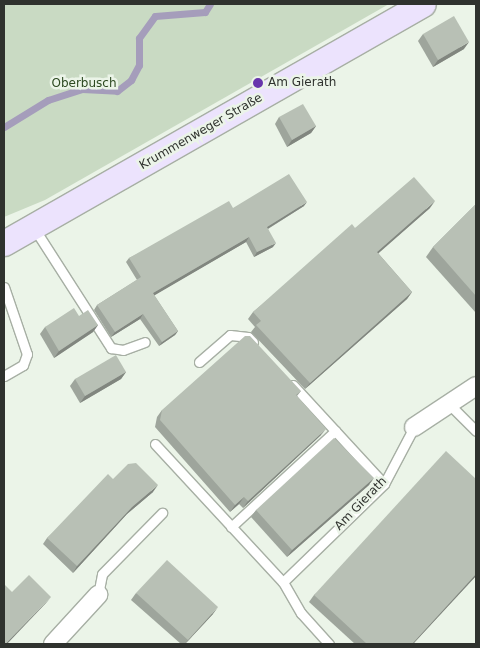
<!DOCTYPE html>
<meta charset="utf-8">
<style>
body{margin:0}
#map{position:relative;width:480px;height:648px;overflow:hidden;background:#ebf4e8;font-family:"DejaVu Sans",sans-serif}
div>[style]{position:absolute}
.green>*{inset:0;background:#c9dac3}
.stream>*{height:7px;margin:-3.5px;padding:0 3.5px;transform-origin:3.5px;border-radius:3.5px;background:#a59dbb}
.roads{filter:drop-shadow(1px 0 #a7afa4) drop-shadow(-1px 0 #a7afa4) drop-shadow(0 1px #a7afa4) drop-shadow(0 -1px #a7afa4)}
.service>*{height:9px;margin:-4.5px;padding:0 4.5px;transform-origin:4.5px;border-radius:4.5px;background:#fff}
.minor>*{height:18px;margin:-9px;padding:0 9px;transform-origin:9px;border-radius:9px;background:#fff}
.secondary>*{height:25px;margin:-12.5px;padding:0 12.5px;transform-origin:12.5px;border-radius:12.5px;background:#ece3fd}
.wall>*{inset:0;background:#9ea59c}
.shaded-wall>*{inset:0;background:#81867f}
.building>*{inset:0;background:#b8c0b5}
.dots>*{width:14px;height:14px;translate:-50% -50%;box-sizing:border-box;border:2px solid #ebf4e8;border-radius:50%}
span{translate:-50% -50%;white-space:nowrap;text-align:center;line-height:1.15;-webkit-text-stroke:5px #ebf4e8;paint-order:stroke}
.poi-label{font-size:12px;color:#2f322e}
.left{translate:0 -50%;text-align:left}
.park-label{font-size:12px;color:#2d4a21}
.street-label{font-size:12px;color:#2f322e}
.frame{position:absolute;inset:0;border:5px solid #2f322e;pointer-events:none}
</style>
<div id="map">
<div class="green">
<div style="clip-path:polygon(4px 4px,389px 4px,45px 200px,4px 217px)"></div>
</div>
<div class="stream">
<div style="left:4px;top:127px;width:52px;rotate:-31.5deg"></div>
<div style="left:48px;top:100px;width:36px;rotate:-18deg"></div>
<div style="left:82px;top:89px;width:35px;rotate:3deg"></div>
<div style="left:117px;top:91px;width:18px;rotate:-38deg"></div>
<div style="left:131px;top:80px;width:17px;rotate:-62deg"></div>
<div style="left:139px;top:65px;width:27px;rotate:-90deg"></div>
<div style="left:139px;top:38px;width:27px;rotate:-54deg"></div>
<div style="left:155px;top:16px;width:50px;rotate:-4.6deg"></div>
<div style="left:205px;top:12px;width:9px;rotate:-58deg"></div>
</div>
<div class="roads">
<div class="service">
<div style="left:34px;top:228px;width:143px;rotate:57.3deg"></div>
<div style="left:111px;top:348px;width:12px;rotate:9deg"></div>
<div style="left:123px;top:350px;width:23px;rotate:-20deg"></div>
<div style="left:4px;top:287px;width:71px;rotate:71.1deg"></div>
<div style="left:27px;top:354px;width:12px;rotate:110deg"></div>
<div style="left:23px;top:365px;width:22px;rotate:150deg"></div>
<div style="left:199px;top:362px;width:41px;rotate:-41.1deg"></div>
<div style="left:230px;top:335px;width:18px;rotate:6deg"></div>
<div style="left:248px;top:337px;width:7px;rotate:45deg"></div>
<div style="left:293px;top:385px;width:134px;rotate:47.4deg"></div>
<div style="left:449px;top:404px;width:38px;rotate:45deg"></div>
<div style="left:155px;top:444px;width:188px;rotate:47.2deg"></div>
<div style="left:283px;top:582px;width:36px;rotate:60deg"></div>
<div style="left:301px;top:613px;width:42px;rotate:47.9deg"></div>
<div style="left:231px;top:527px;width:142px;rotate:-42.7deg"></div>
<div style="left:283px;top:582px;width:141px;rotate:-44.1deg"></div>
<div style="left:384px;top:484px;width:64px;rotate:-62.2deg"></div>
<div style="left:98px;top:595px;width:21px;rotate:-79deg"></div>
<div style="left:102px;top:574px;width:86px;rotate:-45.5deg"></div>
</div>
<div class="minor">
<div style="left:414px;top:427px;width:74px;rotate:-33.5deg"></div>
<div style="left:53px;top:644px;width:67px;rotate:-47.4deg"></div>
</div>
<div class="secondary">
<div style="left:4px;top:243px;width:482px;rotate:-29.7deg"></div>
</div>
</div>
<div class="wall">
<div style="clip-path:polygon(423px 34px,464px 49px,433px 67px,418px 41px)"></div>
<div style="clip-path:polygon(279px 117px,316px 126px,311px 133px,287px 147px,275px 124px)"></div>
<div style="clip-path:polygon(476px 204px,476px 313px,426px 257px,433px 247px)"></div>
<div style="clip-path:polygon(304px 206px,268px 229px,273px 247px,254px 257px,246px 242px,154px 295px,178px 331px,175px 335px,159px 346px,140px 319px,111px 337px,94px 310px,97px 305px,137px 280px,126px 262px,129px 258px,233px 208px)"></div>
<div style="clip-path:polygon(430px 208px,378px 253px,412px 292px,407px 299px,305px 389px,251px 332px,255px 327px,248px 319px,253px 312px,355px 228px)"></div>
<div style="clip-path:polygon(79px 316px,98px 325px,93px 332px,54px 358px,40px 334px,45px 327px)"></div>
<div style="clip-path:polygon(126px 372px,121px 379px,80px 403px,70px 386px,75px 379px)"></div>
<div style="clip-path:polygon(301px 391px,297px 396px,321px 435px,243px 508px,239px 504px,230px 512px,155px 427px,157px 417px,162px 410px)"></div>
<div style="clip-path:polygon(374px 478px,369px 485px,287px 557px,251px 517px,256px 510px)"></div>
<div style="clip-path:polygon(113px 479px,153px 492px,127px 514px,73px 573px,43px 544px,47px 538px)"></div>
<div style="clip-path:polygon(476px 479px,476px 576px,413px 644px,355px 644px,309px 602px,314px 595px)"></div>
<div style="clip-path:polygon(136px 593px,213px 614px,185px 644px,181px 644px,131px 600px)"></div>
</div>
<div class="shaded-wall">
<div style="clip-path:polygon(469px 42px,464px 49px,433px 67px,438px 60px)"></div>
<div style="clip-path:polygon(316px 126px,311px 133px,287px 147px,292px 140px)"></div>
<div style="clip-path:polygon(435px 201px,430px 208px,372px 259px,377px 252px)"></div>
<div style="clip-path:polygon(307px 202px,304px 206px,264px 231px,267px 227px)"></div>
<div style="clip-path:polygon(249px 237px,246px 242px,150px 298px,153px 293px)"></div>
<div style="clip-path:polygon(276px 243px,273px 247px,254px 257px,257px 252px)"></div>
<div style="clip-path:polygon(412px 292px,407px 299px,305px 389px,310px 383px)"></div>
<div style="clip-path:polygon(143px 314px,140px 319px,111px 337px,115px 332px)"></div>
<div style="clip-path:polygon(98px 325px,93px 332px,54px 358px,59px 351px)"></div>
<div style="clip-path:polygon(178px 331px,175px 335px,159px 346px,162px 342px)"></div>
<div style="clip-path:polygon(126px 372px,121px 379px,80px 403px,85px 396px)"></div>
<div style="clip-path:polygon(326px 429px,321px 435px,243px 508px,248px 501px)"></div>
<div style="clip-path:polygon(374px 478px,369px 485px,287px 557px,292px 550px)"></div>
<div style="clip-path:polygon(158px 485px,153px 492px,127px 514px,73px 573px,77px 566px,132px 507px)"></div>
<div style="clip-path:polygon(244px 497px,239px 504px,230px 512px,235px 505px)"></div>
<div style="clip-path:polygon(476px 574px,476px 576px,413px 644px,412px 644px)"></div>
<div style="clip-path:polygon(51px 597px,46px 603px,7px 644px,5px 644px)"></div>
<div style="clip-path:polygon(218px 607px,213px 614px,185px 644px,188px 640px)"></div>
</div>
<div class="building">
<div style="clip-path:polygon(454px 16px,469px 42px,438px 60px,423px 34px)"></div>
<div style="clip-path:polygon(303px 104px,316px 126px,292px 140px,279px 117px)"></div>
<div style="clip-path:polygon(289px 174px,307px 202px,267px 227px,276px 243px,257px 252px,249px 237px,153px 293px,178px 331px,162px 342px,143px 314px,115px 332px,97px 305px,141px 277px,129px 258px,229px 201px,233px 208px)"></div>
<div style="clip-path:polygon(414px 177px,435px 201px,377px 252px,412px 292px,310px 383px,256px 325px,261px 321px,253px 312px,352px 224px,355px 228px)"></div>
<div style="clip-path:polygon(476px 204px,476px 296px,433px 247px)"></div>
<div style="clip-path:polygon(74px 308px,79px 316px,88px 310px,98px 325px,59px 351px,45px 327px)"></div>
<div style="clip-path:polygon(245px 336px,250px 336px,301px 391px,296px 395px,326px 429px,248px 501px,244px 497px,235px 505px,160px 420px,162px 410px)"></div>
<div style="clip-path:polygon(116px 355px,126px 372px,85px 396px,75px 379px)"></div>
<div style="clip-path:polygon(334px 438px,374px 478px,292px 550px,256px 510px)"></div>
<div style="clip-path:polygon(446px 451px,476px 479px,476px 574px,412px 644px,367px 644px,314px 595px)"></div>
<div style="clip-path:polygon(136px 463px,158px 485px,132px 507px,77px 566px,47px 538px,108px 474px,113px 479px,128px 464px)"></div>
<div style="clip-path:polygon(167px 560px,218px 607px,188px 640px,136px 593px)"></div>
<div style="clip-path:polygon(29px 575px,51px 597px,5px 644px,4px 644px,4px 584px,12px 592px)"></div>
</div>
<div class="dots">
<div style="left:258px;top:83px;background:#6735ac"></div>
</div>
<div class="poi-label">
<span class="left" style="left:268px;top:83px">Am Gierath</span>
</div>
<div class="park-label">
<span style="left:84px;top:84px">Oberbusch</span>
</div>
<div class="street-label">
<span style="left:201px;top:132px;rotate:-30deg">Krummenweger Straße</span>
<span style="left:361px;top:504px;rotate:-46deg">Am Gierath</span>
</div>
<div class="frame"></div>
</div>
